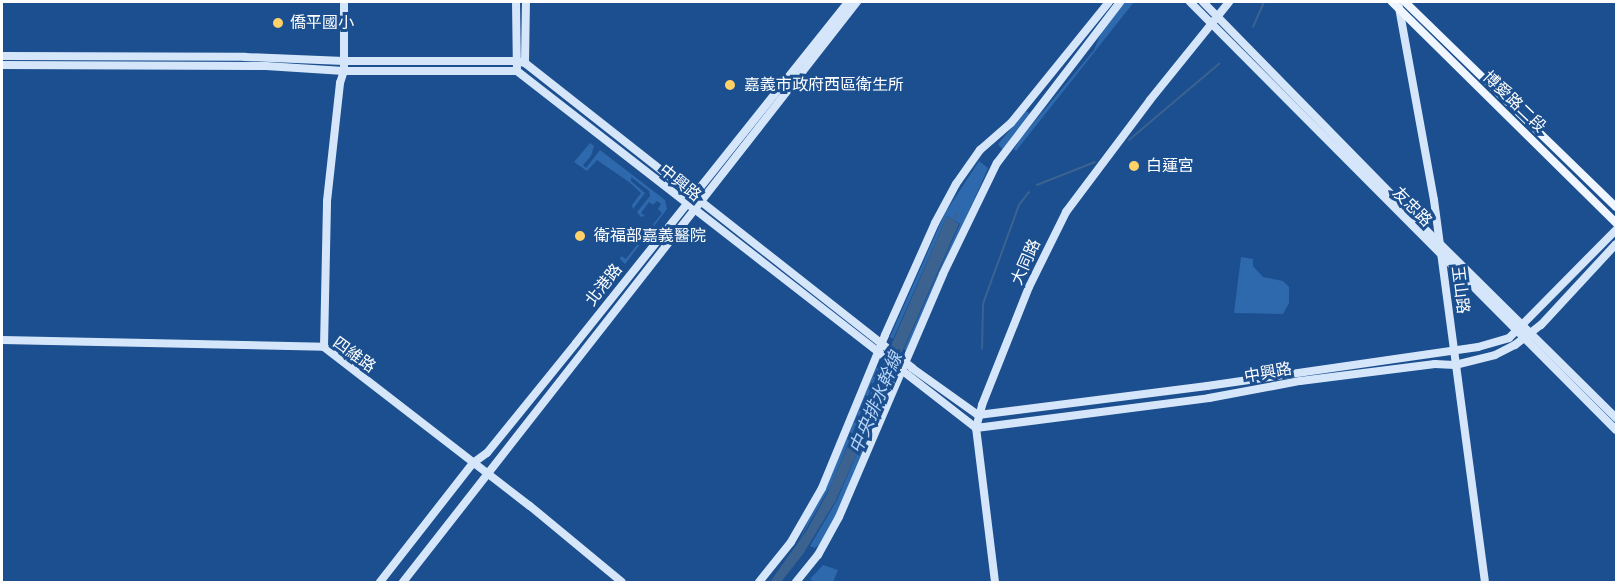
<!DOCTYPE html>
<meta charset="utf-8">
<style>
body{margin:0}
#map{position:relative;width:1618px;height:584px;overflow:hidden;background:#1b4f8f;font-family:Rubik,"Noto Sans TC",sans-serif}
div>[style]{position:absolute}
.green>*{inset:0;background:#2e69ad}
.water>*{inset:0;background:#3c6290}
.stream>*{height:1.5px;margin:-0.75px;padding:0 0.75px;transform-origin:0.75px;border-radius:0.75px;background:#3c6290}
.secondary>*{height:8px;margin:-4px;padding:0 4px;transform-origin:4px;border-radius:4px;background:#d6e6fa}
.primary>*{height:8px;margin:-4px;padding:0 4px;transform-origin:4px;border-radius:4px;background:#f0f6ff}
.dots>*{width:16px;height:16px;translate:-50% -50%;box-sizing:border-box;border:3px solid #1b4f8f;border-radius:50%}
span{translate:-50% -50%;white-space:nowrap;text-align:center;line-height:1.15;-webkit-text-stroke:6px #1b4f8f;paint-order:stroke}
.poi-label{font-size:16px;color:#fff}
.left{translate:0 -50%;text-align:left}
.street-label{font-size:16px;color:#fff}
.water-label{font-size:18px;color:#b5d3f5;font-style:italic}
.frame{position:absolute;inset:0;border:3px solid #fff;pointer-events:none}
</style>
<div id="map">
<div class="green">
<div style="clip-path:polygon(1114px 2px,1134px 2px,1016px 151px,1014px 149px,1021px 138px,1094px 50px)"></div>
<div style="clip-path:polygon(1026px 111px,1030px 114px,1004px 151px,998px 144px)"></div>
<div style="clip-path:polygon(590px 143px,594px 146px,591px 156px,583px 165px,586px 168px,600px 150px,665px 200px,667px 209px,625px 264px,620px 259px,621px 256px,626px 259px,662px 213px,658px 209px,661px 204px,657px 201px,653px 205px,649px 202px,641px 213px,645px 216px,641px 217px,637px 212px,650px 196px,649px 191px,631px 177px,631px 181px,645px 193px,633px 209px,632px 205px,641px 193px,629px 182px,597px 160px,587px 171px,574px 162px)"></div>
<div style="clip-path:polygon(979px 161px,988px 168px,907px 351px,904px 349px,960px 224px,947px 216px,893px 339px,890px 337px,945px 213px)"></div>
<div style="clip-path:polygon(1241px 257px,1253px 259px,1253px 266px,1263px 277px,1283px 281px,1289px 287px,1289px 303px,1283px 314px,1234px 313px)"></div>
<div style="clip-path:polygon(877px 366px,880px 367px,831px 485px,799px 541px)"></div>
<div style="clip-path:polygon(891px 374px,896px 378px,837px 514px,819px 545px,815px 548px,810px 546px,837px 500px)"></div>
<div style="clip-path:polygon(823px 565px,838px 570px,833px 582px,814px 582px,810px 579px)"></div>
</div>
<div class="water">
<div style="clip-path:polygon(947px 216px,959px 224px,836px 500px,803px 554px,781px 582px,770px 582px,807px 530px,828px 492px)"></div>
</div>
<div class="stream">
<div style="left:1253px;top:27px;width:27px;rotate:-66deg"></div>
<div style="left:1129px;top:140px;width:118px;rotate:-40.2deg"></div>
<div style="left:1037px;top:185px;width:62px;rotate:-21.6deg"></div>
<div style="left:954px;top:222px;width:9px;rotate:-69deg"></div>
<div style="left:982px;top:349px;width:45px;rotate:-88.7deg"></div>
<div style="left:983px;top:304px;width:105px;rotate:-70deg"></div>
<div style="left:1019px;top:205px;width:16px;rotate:-52deg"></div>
</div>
<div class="secondary">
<div style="left:516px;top:2px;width:69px;rotate:89.2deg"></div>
<div style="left:517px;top:71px;width:581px;rotate:37.87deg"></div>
<div style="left:976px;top:428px;width:235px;rotate:-7.3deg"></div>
<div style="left:1209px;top:398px;width:93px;rotate:-10.6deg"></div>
<div style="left:1300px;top:381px;width:136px;rotate:-7.2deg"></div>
<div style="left:1435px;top:364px;width:20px;rotate:3deg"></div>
<div style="left:1455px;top:365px;width:41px;rotate:-14deg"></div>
<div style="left:1495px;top:355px;width:22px;rotate:-27deg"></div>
<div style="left:1515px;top:345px;width:33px;rotate:-38deg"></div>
<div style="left:1541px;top:325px;width:110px;rotate:-47.2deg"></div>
<div style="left:1190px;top:2px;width:604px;rotate:45.13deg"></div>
<div style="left:1203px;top:2px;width:313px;rotate:45.6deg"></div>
<div style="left:1422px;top:226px;width:273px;rotate:44.7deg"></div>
<div style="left:1398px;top:2px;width:201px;rotate:79.7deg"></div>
<div style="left:1434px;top:200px;width:385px;rotate:82.4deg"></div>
<div style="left:2px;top:56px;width:243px;rotate:0.2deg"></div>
<div style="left:245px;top:57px;width:99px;rotate:2.3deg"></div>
<div style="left:344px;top:61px;width:171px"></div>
<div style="left:515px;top:61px;width:10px;rotate:11deg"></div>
<div style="left:525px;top:63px;width:493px;rotate:38.2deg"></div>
<div style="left:912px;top:368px;width:81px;rotate:35.5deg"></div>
<div style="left:978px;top:415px;width:231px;rotate:-7.2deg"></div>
<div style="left:1207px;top:386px;width:274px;rotate:-8.2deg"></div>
<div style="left:1478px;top:347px;width:32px;rotate:-16deg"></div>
<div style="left:1509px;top:338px;width:152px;rotate:-45.3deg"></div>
<div style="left:525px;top:63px;width:61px;rotate:-89.1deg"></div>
<div style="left:2px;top:65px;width:264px;rotate:0.2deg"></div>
<div style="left:266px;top:66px;width:78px;rotate:3.7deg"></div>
<div style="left:344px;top:71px;width:173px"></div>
<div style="left:2px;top:340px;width:322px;rotate:1.2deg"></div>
<div style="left:324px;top:347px;width:260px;rotate:37.7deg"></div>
<div style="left:530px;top:506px;width:119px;rotate:39.6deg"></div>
<div style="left:324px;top:347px;width:146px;rotate:-88.8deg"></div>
<div style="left:327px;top:201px;width:119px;rotate:-83.7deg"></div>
<div style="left:340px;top:83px;width:13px;rotate:-72deg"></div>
<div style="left:344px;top:71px;width:69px;rotate:-90deg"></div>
<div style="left:380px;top:582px;width:151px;rotate:-52deg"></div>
<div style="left:473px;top:463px;width:17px;rotate:-36deg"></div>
<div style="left:487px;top:453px;width:141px;rotate:-51deg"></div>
<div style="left:576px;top:343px;width:436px;rotate:-51.4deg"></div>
<div style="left:403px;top:582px;width:737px;rotate:-51.95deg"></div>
<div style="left:759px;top:582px;width:51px;rotate:-51.3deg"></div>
<div style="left:791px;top:542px;width:62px;rotate:-60.1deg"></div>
<div style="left:822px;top:488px;width:165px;rotate:-67.6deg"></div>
<div style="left:885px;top:335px;width:123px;rotate:-65.9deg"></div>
<div style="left:935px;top:223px;width:44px;rotate:-61.7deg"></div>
<div style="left:956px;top:184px;width:42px;rotate:-54.8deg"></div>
<div style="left:980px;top:150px;width:41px;rotate:-41.1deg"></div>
<div style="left:1011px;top:123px;width:156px;rotate:-51deg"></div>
<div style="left:796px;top:582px;width:35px;rotate:-51deg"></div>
<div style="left:818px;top:555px;width:43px;rotate:-61.1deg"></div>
<div style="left:839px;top:517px;width:264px;rotate:-66.8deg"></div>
<div style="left:943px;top:274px;width:123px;rotate:-64.1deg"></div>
<div style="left:997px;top:163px;width:203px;rotate:-52.6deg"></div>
<div style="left:995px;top:582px;width:155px;rotate:-97deg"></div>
<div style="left:976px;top:428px;width:24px;rotate:-75deg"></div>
<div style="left:982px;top:405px;width:127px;rotate:-68.3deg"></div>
<div style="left:1029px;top:287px;width:84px;rotate:-63.7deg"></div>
<div style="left:1066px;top:212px;width:140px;rotate:-53.1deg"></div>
<div style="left:1150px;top:100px;width:126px;rotate:-51.1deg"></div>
</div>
<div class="primary">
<div style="left:1392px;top:2px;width:315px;rotate:44.6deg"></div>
<div style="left:1405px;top:2px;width:294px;rotate:44.2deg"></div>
</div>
<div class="dots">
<div style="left:278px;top:23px;background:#ffd166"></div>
<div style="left:730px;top:85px;background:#ffd166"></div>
<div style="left:1134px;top:166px;background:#ffd166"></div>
<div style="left:580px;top:236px;background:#ffd166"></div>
</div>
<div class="poi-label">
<span class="left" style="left:290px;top:23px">僑平國小</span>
<span class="left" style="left:744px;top:85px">嘉義市政府西區衛生所</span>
<span class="left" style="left:1146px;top:166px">白蓮宮</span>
<span class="left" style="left:594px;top:236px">衛福部嘉義醫院</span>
</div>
<div class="street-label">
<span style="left:1514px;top:102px;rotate:44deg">博愛路二段</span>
<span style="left:680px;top:183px;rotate:39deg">中興路</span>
<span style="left:1412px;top:207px;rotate:45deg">友忠路</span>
<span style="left:1026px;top:262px;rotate:-66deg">大同路</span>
<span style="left:604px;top:285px;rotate:-52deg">北港路</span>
<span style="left:1460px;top:290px;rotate:83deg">玉山路</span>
<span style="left:354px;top:355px;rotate:36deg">四維路</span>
<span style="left:1268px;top:373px;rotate:-10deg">中興路</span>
</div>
<div class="water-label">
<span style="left:876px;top:403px;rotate:-67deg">中央排水幹線</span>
</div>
<div class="frame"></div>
</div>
